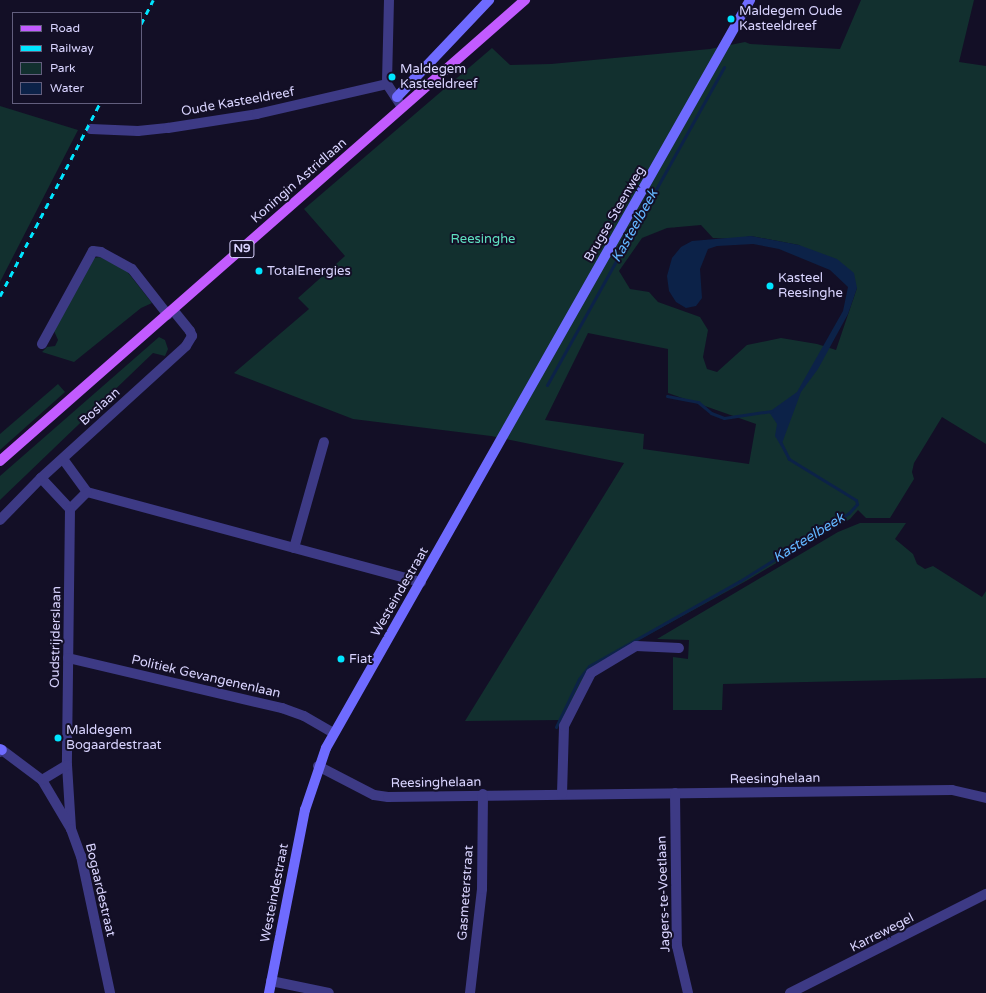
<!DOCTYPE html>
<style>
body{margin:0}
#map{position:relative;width:986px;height:993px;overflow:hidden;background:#130f26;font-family:"Varela Round",sans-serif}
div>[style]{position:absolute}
.green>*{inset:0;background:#12302f}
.water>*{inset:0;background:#0c2248}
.stream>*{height:3px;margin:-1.5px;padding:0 1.5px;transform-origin:1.5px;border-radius:1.5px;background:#0c2248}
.street>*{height:10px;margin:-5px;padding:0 5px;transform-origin:5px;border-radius:5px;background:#3d3a85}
.secondary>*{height:10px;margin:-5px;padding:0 5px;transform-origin:5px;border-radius:5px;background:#6f6bff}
.primary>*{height:10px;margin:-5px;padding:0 5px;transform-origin:5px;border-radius:5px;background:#c25bff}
.rail>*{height:3px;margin-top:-1.5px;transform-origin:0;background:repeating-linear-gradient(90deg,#00e5ff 0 6px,transparent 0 11px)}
.dots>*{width:11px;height:11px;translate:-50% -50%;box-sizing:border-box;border:2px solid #130f26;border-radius:50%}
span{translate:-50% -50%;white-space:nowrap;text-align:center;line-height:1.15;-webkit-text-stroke:4px #130f26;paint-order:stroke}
.shield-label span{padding:1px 3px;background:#130f26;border:1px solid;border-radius:3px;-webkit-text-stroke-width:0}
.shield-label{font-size:12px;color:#d9d4ff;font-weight:700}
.poi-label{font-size:13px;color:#d9d4ff}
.left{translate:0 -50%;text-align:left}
.street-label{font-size:13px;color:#d9d4ff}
.park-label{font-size:13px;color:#5fe0c0}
.water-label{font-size:14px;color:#62b6ff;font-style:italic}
.legend{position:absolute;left:12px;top:12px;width:130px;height:92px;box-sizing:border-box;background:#130f26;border:1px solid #625e7d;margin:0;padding:5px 7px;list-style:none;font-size:12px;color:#d9d4ff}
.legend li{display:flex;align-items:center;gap:8px;height:20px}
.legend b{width:20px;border:1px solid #625e7d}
</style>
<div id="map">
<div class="green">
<div style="clip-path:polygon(evenodd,861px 0,974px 0,959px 62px,986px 66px,986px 444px,942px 417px,914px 463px,912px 472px,914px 479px,890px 518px,866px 518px,858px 510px,850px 519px,746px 581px,597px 663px,586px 673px,564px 720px,465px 721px,624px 463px,491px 436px,353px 419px,234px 373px,309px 309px,298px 298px,345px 256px,304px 209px,492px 48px,510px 65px,551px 64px,710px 49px,745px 42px,750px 44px,840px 49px,861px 0,701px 225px,713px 238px,736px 239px,751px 236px,799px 245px,857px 288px,836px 350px,817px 344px,781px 338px,747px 345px,717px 372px,707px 369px,703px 357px,708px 330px,700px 317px,658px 302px,649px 292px,630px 289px,619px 271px,642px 238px,667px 228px,701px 225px,861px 0,588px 333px,668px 349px,668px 393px,756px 424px,749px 464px,643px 449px,644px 434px,545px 420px,588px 333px)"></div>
<div style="clip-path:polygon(0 106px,78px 130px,0 282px)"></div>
<div style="clip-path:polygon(100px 257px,126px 270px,152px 303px,141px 308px,74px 362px,42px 352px,47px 347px,55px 346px,58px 340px,54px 331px,93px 258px)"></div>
<div style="clip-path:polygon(159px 337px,165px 340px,168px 349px,165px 356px,153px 353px,0 500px,0 476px)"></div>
<div style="clip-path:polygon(58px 384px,65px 392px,0 450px,0 434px)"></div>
<div style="clip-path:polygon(860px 523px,906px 523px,895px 539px,913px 554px,917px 564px,925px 569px,933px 566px,982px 597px,986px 591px,986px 678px,723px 684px,722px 710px,673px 710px,673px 657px,688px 659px,689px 640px,657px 639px,838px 532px)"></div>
</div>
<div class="water">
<div style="clip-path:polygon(751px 236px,799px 245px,837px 259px,854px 273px,857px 288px,848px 314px,818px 369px,801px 392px,781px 446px,775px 436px,777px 424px,769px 412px,797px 392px,843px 311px,848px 287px,830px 270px,779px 249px,753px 244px,717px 246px,708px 249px,700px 269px,702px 298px,696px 306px,686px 308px,676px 302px,669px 291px,667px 276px,672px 258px,681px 247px,692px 241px)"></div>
</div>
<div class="stream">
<div style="left:547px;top:385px;width:364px;rotate:-60.9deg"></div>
<div style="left:667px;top:396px;width:32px;rotate:11deg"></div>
<div style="left:698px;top:402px;width:17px;rotate:40deg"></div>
<div style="left:711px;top:413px;width:14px;rotate:21deg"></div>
<div style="left:724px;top:418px;width:48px;rotate:-8.5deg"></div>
<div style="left:556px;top:727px;width:53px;rotate:-64.4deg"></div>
<div style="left:579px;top:679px;width:16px;rotate:-52deg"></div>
<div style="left:589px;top:666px;width:173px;rotate:-29.4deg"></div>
<div style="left:740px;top:581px;width:128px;rotate:-32deg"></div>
<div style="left:849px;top:513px;width:12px;rotate:-48deg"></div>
<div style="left:857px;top:504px;width:4px;rotate:-104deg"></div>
<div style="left:856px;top:500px;width:79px;rotate:-148.5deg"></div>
<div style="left:789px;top:459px;width:18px;rotate:-117deg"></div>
</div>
<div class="street">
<div style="left:389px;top:0;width:84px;rotate:91.4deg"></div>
<div style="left:387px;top:84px;width:27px;rotate:57deg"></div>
<div style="left:91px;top:129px;width:47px;rotate:2.4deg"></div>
<div style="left:138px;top:131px;width:30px;rotate:-6deg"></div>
<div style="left:168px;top:128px;width:90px;rotate:-8.9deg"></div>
<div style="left:257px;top:114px;width:133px;rotate:-13deg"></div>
<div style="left:42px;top:344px;width:106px;rotate:-61.3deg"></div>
<div style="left:93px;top:251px;width:8px;rotate:7deg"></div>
<div style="left:101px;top:252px;width:35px;rotate:29deg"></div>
<div style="left:132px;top:269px;width:58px;rotate:52deg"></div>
<div style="left:63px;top:459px;width:41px;rotate:54deg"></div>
<div style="left:87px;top:492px;width:346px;rotate:15.1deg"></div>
<div style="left:41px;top:478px;width:42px;rotate:46.9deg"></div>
<div style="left:70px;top:509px;width:24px;rotate:-45deg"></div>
<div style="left:70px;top:509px;width:256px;rotate:90.7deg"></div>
<div style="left:67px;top:765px;width:64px;rotate:86.4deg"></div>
<div style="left:0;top:520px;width:59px;rotate:-45.7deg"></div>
<div style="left:41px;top:478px;width:196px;rotate:-42.3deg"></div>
<div style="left:186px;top:346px;width:12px;rotate:-59deg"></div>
<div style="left:192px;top:336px;width:5px;rotate:-112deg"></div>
<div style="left:190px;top:331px;width:27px;rotate:-129deg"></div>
<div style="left:294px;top:548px;width:110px;rotate:-74.2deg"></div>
<div style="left:68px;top:658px;width:220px;rotate:13.2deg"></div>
<div style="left:282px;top:708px;width:23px;rotate:20deg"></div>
<div style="left:304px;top:716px;width:34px;rotate:30deg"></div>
<div style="left:0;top:752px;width:3px;rotate:-45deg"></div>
<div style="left:2px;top:750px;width:50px;rotate:36.9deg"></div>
<div style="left:42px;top:780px;width:57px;rotate:59.4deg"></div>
<div style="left:71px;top:829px;width:29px;rotate:70deg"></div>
<div style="left:81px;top:856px;width:140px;rotate:78deg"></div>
<div style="left:318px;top:766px;width:63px;rotate:27.4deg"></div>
<div style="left:374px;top:795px;width:14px;rotate:8deg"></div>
<div style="left:388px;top:797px;width:564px;rotate:-0.71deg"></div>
<div style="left:952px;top:790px;width:35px;rotate:13deg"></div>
<div style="left:42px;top:780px;width:29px;rotate:-31deg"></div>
<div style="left:675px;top:793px;width:153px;rotate:89.3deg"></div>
<div style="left:677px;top:946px;width:48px;rotate:76.8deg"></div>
<div style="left:562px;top:794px;width:68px;rotate:-88.3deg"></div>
<div style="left:564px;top:726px;width:59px;rotate:-63deg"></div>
<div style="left:591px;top:673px;width:52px;rotate:-31deg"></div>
<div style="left:636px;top:646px;width:43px;rotate:2.7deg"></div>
<div style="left:271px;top:981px;width:59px;rotate:11.7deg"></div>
<div style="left:470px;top:993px;width:105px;rotate:-83.4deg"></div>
<div style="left:482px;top:889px;width:95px;rotate:-89.4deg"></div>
<div style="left:790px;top:993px;width:220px;rotate:-26.8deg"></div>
</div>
<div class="secondary">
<div style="left:397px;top:97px;width:134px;rotate:-46.5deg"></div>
<div style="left:0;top:749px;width:2px;rotate:27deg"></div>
<div style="left:269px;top:993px;width:187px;rotate:-78.9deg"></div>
<div style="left:305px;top:810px;width:65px;rotate:-71.3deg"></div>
<div style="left:326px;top:748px;width:860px;rotate:-60.45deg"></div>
</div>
<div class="primary">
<div style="left:0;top:461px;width:699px;rotate:-41.29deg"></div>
</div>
<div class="rail">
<div style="left:141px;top:24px;width:27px;rotate:-63deg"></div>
<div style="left:0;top:296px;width:217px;rotate:-62.6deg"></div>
</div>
<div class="dots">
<div style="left:731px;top:19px;background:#00e5ff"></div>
<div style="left:392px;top:77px;background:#00e5ff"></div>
<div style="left:259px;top:271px;background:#00e5ff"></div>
<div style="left:770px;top:286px;background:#00e5ff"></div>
<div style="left:341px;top:659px;background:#00e5ff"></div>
<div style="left:58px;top:738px;background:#00e5ff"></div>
</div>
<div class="shield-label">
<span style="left:242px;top:249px">N9</span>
</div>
<div class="poi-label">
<span class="left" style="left:739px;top:19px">Maldegem Oude<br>Kasteeldreef</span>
<span class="left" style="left:400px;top:77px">Maldegem<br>Kasteeldreef</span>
<span class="left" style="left:267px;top:271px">TotalEnergies</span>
<span class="left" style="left:778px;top:286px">Kasteel<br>Reesinghe</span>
<span class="left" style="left:349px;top:659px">Fiat</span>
<span class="left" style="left:66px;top:738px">Maldegem<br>Bogaardestraat</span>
</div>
<div class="street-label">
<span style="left:238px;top:102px;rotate:-10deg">Oude Kasteeldreef</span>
<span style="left:299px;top:181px;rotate:-41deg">Koningin Astridlaan</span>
<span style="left:615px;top:214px;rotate:-60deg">Brugse Steenweg</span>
<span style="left:100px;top:407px;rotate:-42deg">Boslaan</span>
<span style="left:400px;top:592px;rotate:-60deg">Westeindestraat</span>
<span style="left:56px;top:637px;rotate:-89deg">Oudstrijderslaan</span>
<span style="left:206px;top:677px;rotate:13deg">Politiek Gevangenenlaan</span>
<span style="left:775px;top:779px;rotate:-1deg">Reesinghelaan</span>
<span style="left:436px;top:783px;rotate:-1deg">Reesinghelaan</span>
<span style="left:100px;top:890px;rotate:77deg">Bogaardestraat</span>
<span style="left:275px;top:893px;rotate:-79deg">Westeindestraat</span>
<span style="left:466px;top:893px;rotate:-86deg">Gasmeterstraat</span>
<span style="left:664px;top:894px;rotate:-92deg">Jagers-te-Voetlaan</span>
<span style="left:882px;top:933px;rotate:-27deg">Karrewegel</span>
</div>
<div class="park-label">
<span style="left:483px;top:239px">Reesinghe</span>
</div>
<div class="water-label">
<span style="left:635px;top:226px;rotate:-61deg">Kasteelbeek</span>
<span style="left:809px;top:538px;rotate:-32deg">Kasteelbeek</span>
</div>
<ul class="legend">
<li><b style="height:5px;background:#c25bff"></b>Road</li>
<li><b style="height:5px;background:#00e5ff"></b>Railway</li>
<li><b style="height:11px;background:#12302f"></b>Park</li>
<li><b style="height:11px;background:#0c2248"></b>Water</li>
</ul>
</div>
